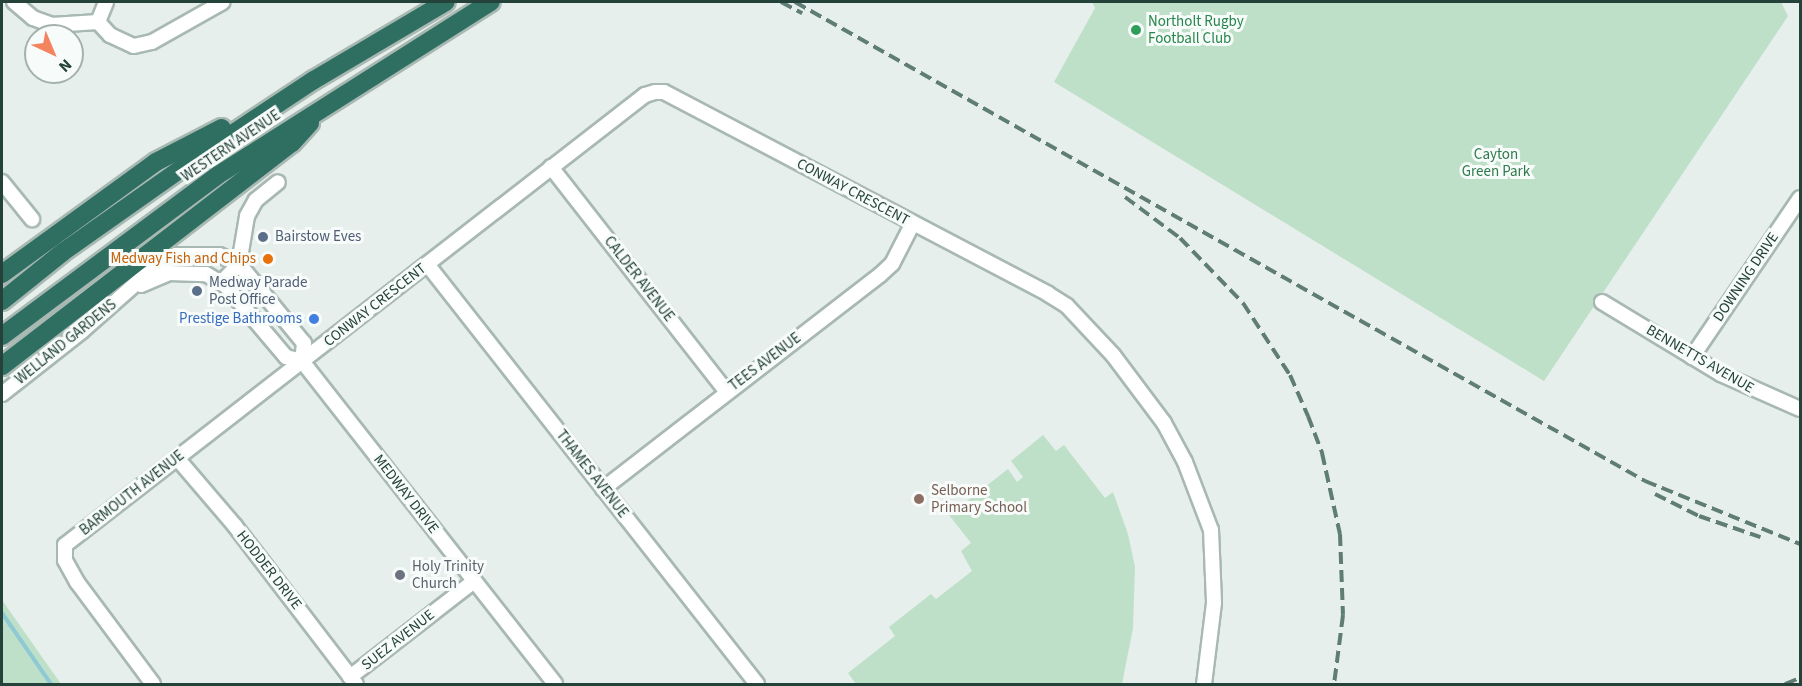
<!DOCTYPE html>
<style>
body{margin:0}
#map{position:relative;width:1802px;height:686px;overflow:hidden;background:#e6efeb;font-family:"Source Sans 3",sans-serif}
div>[style]{position:absolute}
.green>*{inset:0;background:#bfe0c8}
.stream>*{height:4px;margin:-2px;padding:0 2px;transform-origin:2px;border-radius:2px;background:#8ec9d4}
.roads{filter:drop-shadow(2px 0 #a8b8b2) drop-shadow(-2px 0 #a8b8b2) drop-shadow(0 2px #a8b8b2) drop-shadow(0 -2px #a8b8b2)}
.street>*{height:14px;margin:-7px;padding:0 7px;transform-origin:7px;border-radius:7px;background:#fff}
.highway>*{height:18px;margin:-9px;padding:0 9px;transform-origin:9px;border-radius:9px;background:#2f6f62}
.rail>*{height:4px;margin-top:-2px;transform-origin:0;background:repeating-linear-gradient(90deg,#5f7d75 0 12px,transparent 0 18px)}
.dots>*{width:16px;height:16px;translate:-50% -50%;box-sizing:border-box;border:3px solid #f7fbf9;border-radius:50%}
span{translate:-50% -50%;white-space:nowrap;text-align:center;line-height:1.15;-webkit-text-stroke:6px #f7fbf9;paint-order:stroke}
.leisure-label{font-size:15px;color:#27864d}
.left{translate:0 -50%;text-align:left}
.street-label{font-size:15px;color:#24423a}
.park-label{font-size:15px;color:#2d7a4b}
.service-label{font-size:15px;color:#4e5e75}
.food-label{font-size:15px;color:#c56008}
.right{translate:-100% -50%;text-align:right}
.shop-label{font-size:15px;color:#366cbe}
.education-label{font-size:15px;color:#785e54}
.worship-label{font-size:15px;color:#5b616d}
.frame{position:absolute;inset:0;border:3px solid #24423a;pointer-events:none}
.north{position:absolute;left:24px;top:24px;width:60px;height:60px;box-sizing:border-box;background:#f7fbf9;border:2px solid #a3b1ad;border-radius:50%;rotate:136deg;font-size:16px;font-weight:700;line-height:24px;text-align:center;color:#24423a}
.north::after{content:'';display:block;margin:auto;width:21px;height:27px;background:#f4845f;clip-path:polygon(50% 0,100% 100%,50% 72%,0 100%)}
</style>
<div id="map">
<div class="green">
<div style="clip-path:polygon(1092px 2px,1781px 2px,1788px 16px,1544px 381px,1054px 82px,1095px 8px)"></div>
<div style="clip-path:polygon(1043px 435px,1056px 451px,1064px 445px,1105px 498px,1113px 492px,1128px 534px,1135px 567px,1133px 628px,1122px 684px,856px 684px,848px 673px,895px 636px,889px 627px,931px 594px,936px 599px,972px 571px,961px 551px,971px 543px,949px 515px,1008px 469px,1017px 482px,1023px 477px,1011px 461px)"></div>
<div style="clip-path:polygon(2px 600px,61px 684px,2px 684px)"></div>
</div>
<div class="stream">
<div style="left:2px;top:613px;width:86px;rotate:55.4deg"></div>
</div>
<div class="roads">
<div class="street">
<div style="left:14px;top:2px;width:25px;rotate:40deg"></div>
<div style="left:33px;top:18px;width:20px;rotate:20deg"></div>
<div style="left:52px;top:25px;width:46px;rotate:-3.7deg"></div>
<div style="left:98px;top:22px;width:18px;rotate:47deg"></div>
<div style="left:110px;top:35px;width:26px;rotate:25deg"></div>
<div style="left:134px;top:46px;width:18px;rotate:-13deg"></div>
<div style="left:152px;top:42px;width:81px;rotate:-29.4deg"></div>
<div style="left:98px;top:22px;width:22px;rotate:-68deg"></div>
<div style="left:551px;top:167px;width:284px;rotate:52deg"></div>
<div style="left:2px;top:182px;width:48px;rotate:51deg"></div>
<div style="left:427px;top:264px;width:534px;rotate:51.84deg"></div>
<div style="left:222px;top:282px;width:25px;rotate:-47deg"></div>
<div style="left:239px;top:264px;width:49px;rotate:-80.5deg"></div>
<div style="left:247px;top:216px;width:18px;rotate:-61deg"></div>
<div style="left:256px;top:200px;width:28px;rotate:-39deg"></div>
<div style="left:141px;top:285px;width:30px;rotate:-23deg"></div>
<div style="left:169px;top:273px;width:37px;rotate:2deg"></div>
<div style="left:206px;top:274px;width:23px;rotate:31deg"></div>
<div style="left:226px;top:286px;width:93px;rotate:49.8deg"></div>
<div style="left:286px;top:357px;width:16px;rotate:14deg"></div>
<div style="left:1602px;top:302px;width:139px;rotate:31.2deg"></div>
<div style="left:1721px;top:374px;width:86px;rotate:23.9deg"></div>
<div style="left:1692px;top:357px;width:192px;rotate:-55.8deg"></div>
<div style="left:302px;top:361px;width:410px;rotate:51.9deg"></div>
<div style="left:2px;top:394px;width:102px;rotate:-38.2deg"></div>
<div style="left:82px;top:331px;width:101px;rotate:-41.4deg"></div>
<div style="left:158px;top:264px;width:20px;rotate:-27deg"></div>
<div style="left:176px;top:255px;width:43px"></div>
<div style="left:219px;top:255px;width:22px;rotate:24deg"></div>
<div style="left:239px;top:264px;width:102px;rotate:50.6deg"></div>
<div style="left:304px;top:343px;width:18px;rotate:96deg"></div>
<div style="left:177px;top:458px;width:89px;rotate:49.5deg"></div>
<div style="left:235px;top:526px;width:199px;rotate:52.6deg"></div>
<div style="left:603px;top:489px;width:350px;rotate:-37.7deg"></div>
<div style="left:880px;top:275px;width:16px;rotate:-43deg"></div>
<div style="left:892px;top:264px;width:46px;rotate:-62.9deg"></div>
<div style="left:350px;top:677px;width:157px;rotate:-37.7deg"></div>
<div style="left:153px;top:684px;width:127px;rotate:-126.7deg"></div>
<div style="left:77px;top:582px;width:25px;rotate:-119deg"></div>
<div style="left:65px;top:560px;width:15px;rotate:-90deg"></div>
<div style="left:65px;top:545px;width:734px;rotate:-37.81deg"></div>
<div style="left:645px;top:95px;width:10px;rotate:-17deg"></div>
<div style="left:655px;top:92px;width:9px"></div>
<div style="left:664px;top:92px;width:434px;rotate:27.7deg"></div>
<div style="left:1048px;top:294px;width:22px;rotate:32deg"></div>
<div style="left:1067px;top:306px;width:67px;rotate:46.8deg"></div>
<div style="left:1113px;top:355px;width:85px;rotate:53.1deg"></div>
<div style="left:1164px;top:423px;width:44px;rotate:61.7deg"></div>
<div style="left:1185px;top:462px;width:73px;rotate:69.1deg"></div>
<div style="left:1211px;top:530px;width:73px;rotate:87.6deg"></div>
<div style="left:1214px;top:603px;width:82px;rotate:97deg"></div>
</div>
<div class="highway">
<div style="left:2px;top:274px;width:190px;rotate:-36deg"></div>
<div style="left:156px;top:162px;width:74px;rotate:-27.3deg"></div>
<div style="left:2px;top:301px;width:78px;rotate:-38.8deg"></div>
<div style="left:63px;top:252px;width:170px;rotate:-35.2deg"></div>
<div style="left:202px;top:154px;width:134px;rotate:-33.5deg"></div>
<div style="left:314px;top:80px;width:153px;rotate:-30.6deg"></div>
<div style="left:2px;top:336px;width:269px;rotate:-36.7deg"></div>
<div style="left:218px;top:175px;width:323px;rotate:-32.4deg"></div>
<div style="left:2px;top:366px;width:366px;rotate:-37.6deg"></div>
<div style="left:292px;top:143px;width:27px;rotate:-48deg"></div>
</div>
</div>
<div class="rail">
<div style="left:781px;top:2px;width:24px;rotate:28deg"></div>
<div style="left:795px;top:2px;width:976px;rotate:29.4deg"></div>
<div style="left:1645px;top:481px;width:167px;rotate:22.1deg"></div>
<div style="left:1125px;top:197px;width:69px;rotate:36.7deg"></div>
<div style="left:1180px;top:238px;width:91px;rotate:45.9deg"></div>
<div style="left:1243px;top:303px;width:86px;rotate:56.9deg"></div>
<div style="left:1290px;top:375px;width:45px;rotate:66.3deg"></div>
<div style="left:1308px;top:416px;width:40px;rotate:69deg"></div>
<div style="left:1322px;top:453px;width:83px;rotate:77.5deg"></div>
<div style="left:1340px;top:534px;width:81px;rotate:87.9deg"></div>
<div style="left:1343px;top:615px;width:70px;rotate:97.4deg"></div>
<div style="left:1655px;top:494px;width:49px;rotate:26.6deg"></div>
<div style="left:1699px;top:516px;width:65px;rotate:19deg"></div>
<div style="left:1785px;top:684px;width:16px;rotate:-22deg"></div>
</div>
<div class="dots">
<div style="left:1136px;top:30px;background:#2e9e5b"></div>
<div style="left:263px;top:237px;background:#5c6f8a"></div>
<div style="left:268px;top:259px;background:#e8710a"></div>
<div style="left:197px;top:291px;background:#5c6f8a"></div>
<div style="left:314px;top:319px;background:#3f7fe0"></div>
<div style="left:919px;top:499px;background:#8d6e63"></div>
<div style="left:400px;top:575px;background:#6b7280"></div>
</div>
<div class="leisure-label">
<span class="left" style="left:1148px;top:30px">Northolt Rugby<br>Football Club</span>
</div>
<div class="street-label">
<span style="left:231px;top:146px;rotate:-34deg">WESTERN AVENUE</span>
<span style="left:853px;top:192px;rotate:28deg">CONWAY CRESCENT</span>
<span style="left:1746px;top:277px;rotate:-56deg">DOWNING DRIVE</span>
<span style="left:639px;top:279px;rotate:52deg">CALDER AVENUE</span>
<span style="left:375px;top:305px;rotate:-38deg">CONWAY CRESCENT</span>
<span style="left:66px;top:342px;rotate:-39deg">WELLAND GARDENS</span>
<span style="left:1700px;top:359px;rotate:30deg">BENNETTS AVENUE</span>
<span style="left:765px;top:362px;rotate:-37deg">TEES AVENUE</span>
<span style="left:592px;top:474px;rotate:52deg">THAMES AVENUE</span>
<span style="left:132px;top:493px;rotate:-38deg">BARMOUTH AVENUE</span>
<span style="left:406px;top:494px;rotate:52deg">MEDWAY DRIVE</span>
<span style="left:269px;top:570px;rotate:52deg">HODDER DRIVE</span>
<span style="left:398px;top:640px;rotate:-38deg">SUEZ AVENUE</span>
</div>
<div class="park-label">
<span style="left:1496px;top:163px">Cayton<br>Green Park</span>
</div>
<div class="service-label">
<span class="left" style="left:275px;top:237px">Bairstow Eves</span>
<span class="left" style="left:209px;top:291px">Medway Parade<br>Post Office</span>
</div>
<div class="food-label">
<span class="right" style="left:256px;top:259px">Medway Fish and Chips</span>
</div>
<div class="shop-label">
<span class="right" style="left:302px;top:319px">Prestige Bathrooms</span>
</div>
<div class="education-label">
<span class="left" style="left:931px;top:499px">Selborne<br>Primary School</span>
</div>
<div class="worship-label">
<span class="left" style="left:412px;top:575px">Holy Trinity<br>Church</span>
</div>
<div class="frame"></div>
<div class="north">N</div>
</div>
